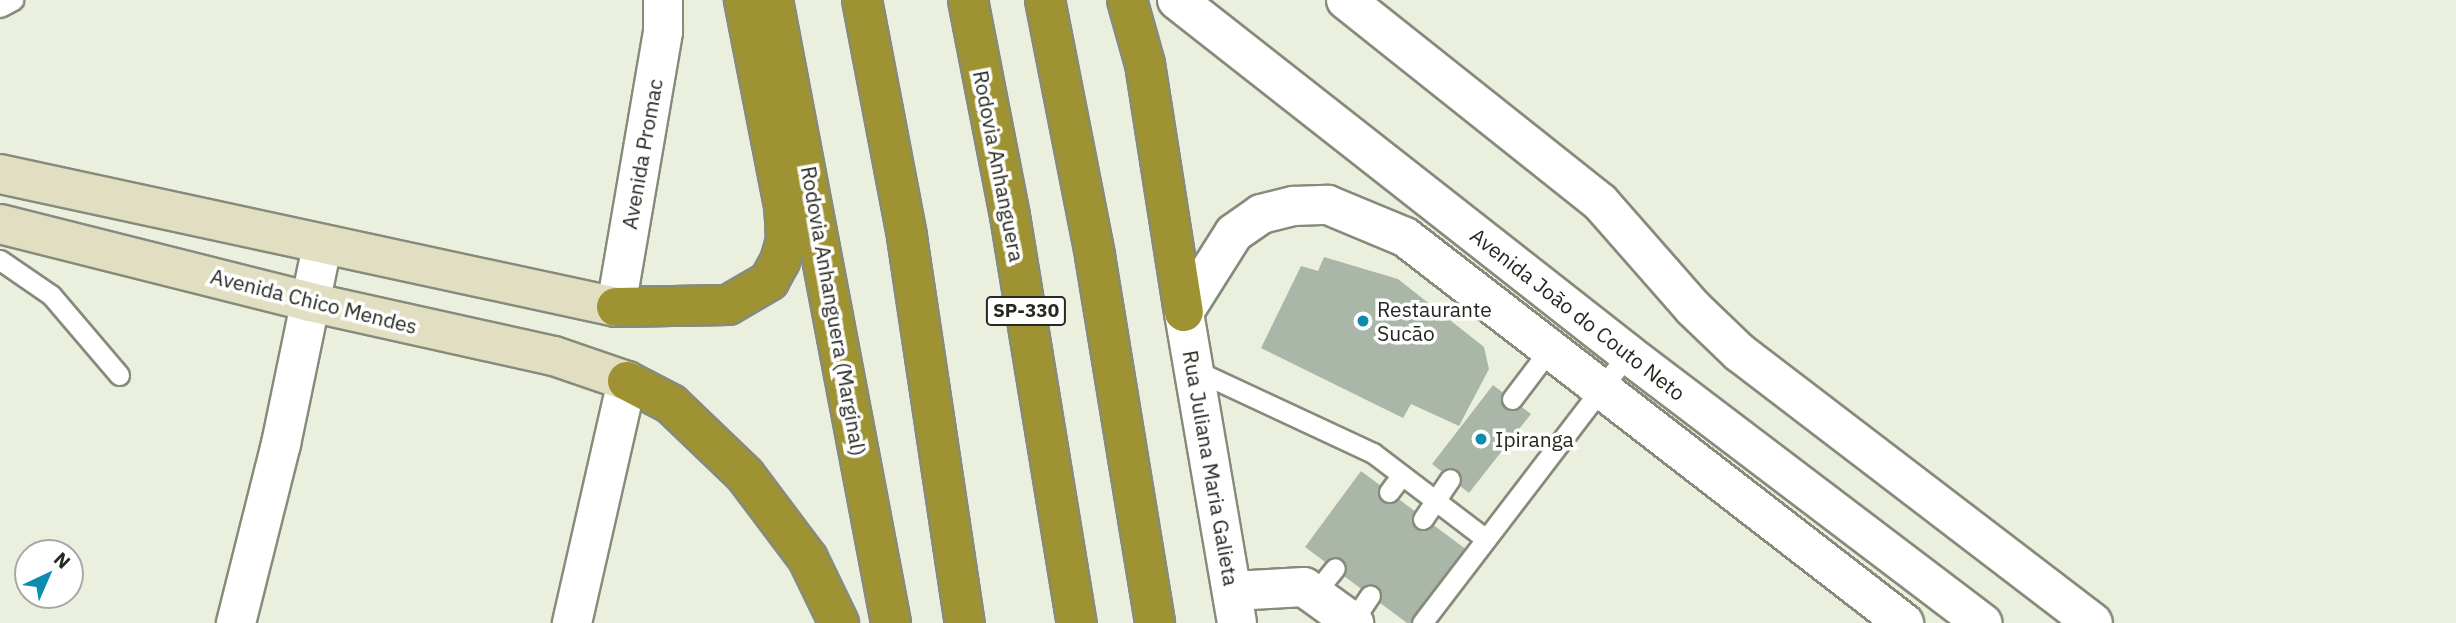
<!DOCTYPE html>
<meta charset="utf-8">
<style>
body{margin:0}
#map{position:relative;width:2456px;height:623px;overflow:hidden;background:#ebf0de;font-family:"IBM Plex Sans",sans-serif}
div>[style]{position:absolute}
.building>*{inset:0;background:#aab7a8}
.roads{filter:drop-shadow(2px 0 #868b7b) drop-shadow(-2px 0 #868b7b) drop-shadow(0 2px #868b7b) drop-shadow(0 -2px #868b7b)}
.lane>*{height:19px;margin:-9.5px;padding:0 9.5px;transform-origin:9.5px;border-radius:9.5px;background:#fff}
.street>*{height:38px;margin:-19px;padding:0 19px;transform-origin:19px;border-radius:19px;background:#fff}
.secondary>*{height:38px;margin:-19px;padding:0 19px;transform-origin:19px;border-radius:19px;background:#e2dec2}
.highway>*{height:38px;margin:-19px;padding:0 19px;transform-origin:19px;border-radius:19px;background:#9f9233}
.dots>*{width:19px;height:19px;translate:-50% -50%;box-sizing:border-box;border:4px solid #fff;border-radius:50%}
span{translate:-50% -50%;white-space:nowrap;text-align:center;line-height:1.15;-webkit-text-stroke:7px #fff;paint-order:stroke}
.shield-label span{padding:2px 5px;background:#fff;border:2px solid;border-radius:5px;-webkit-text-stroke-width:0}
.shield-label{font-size:19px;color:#262821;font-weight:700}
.street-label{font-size:21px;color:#262821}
.poi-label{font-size:21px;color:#262821}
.left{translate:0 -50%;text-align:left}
.north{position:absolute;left:14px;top:539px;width:70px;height:70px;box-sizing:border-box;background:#fff;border:2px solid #a8a9a6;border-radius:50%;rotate:44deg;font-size:19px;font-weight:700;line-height:28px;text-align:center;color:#262821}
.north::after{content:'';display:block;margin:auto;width:24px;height:32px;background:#0d8dad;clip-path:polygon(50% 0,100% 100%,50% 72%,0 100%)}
</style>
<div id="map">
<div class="building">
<div style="clip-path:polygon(1324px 257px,1398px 279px,1484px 347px,1489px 369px,1459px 426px,1411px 404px,1403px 418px,1261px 348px,1301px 266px,1318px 271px)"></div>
<div style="clip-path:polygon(1493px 385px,1531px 414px,1469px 493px,1432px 464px)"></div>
<div style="clip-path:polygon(1361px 471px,1467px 550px,1413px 623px,1407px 623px,1305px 547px)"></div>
</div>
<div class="roads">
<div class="lane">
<div style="left:0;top:7px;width:15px;rotate:-28deg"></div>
<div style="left:0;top:260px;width:62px;rotate:34.5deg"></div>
<div style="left:51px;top:295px;width:105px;rotate:49.6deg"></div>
<div style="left:1195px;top:370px;width:196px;rotate:25deg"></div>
<div style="left:1373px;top:453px;width:142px;rotate:37.3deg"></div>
<div style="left:1512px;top:399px;width:63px;rotate:-52.8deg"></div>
<div style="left:1389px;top:492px;width:21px;rotate:-53deg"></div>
<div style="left:1423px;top:519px;width:48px;rotate:-56deg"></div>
<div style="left:1314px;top:594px;width:33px;rotate:-51deg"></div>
<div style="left:1352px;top:622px;width:32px;rotate:-56deg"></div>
<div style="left:1422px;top:623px;width:339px;rotate:-52.6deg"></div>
</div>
<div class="street">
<div style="left:1177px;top:0;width:573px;rotate:38.13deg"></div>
<div style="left:1628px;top:354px;width:445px;rotate:37.2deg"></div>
<div style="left:1346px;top:0;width:325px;rotate:38.5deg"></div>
<div style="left:1600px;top:202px;width:141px;rotate:48.7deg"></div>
<div style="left:1693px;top:308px;width:65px;rotate:43.8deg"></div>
<div style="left:1740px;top:353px;width:444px;rotate:37.4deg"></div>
<div style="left:616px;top:307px;width:280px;rotate:-80.3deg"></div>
<div style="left:663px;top:31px;width:31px;rotate:-90deg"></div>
<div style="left:1233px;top:591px;width:71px;rotate:-3.2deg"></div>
<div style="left:1304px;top:587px;width:62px;rotate:35.8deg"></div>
<div style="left:236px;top:623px;width:185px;rotate:-75.9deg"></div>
<div style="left:281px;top:444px;width:202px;rotate:-78.3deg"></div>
<div style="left:572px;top:623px;width:248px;rotate:-77.2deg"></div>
<div style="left:1237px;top:623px;width:315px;rotate:-99.7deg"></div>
<div style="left:1184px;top:312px;width:93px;rotate:-57.7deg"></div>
<div style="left:1234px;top:233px;width:33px;rotate:-35deg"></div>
<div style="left:1261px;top:214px;width:34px;rotate:-14deg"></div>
<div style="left:1294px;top:206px;width:34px;rotate:-2deg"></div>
<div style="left:1328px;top:205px;width:83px;rotate:22.6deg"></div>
<div style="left:1405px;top:237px;width:631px;rotate:37.72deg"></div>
</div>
<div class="secondary">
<div style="left:0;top:174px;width:630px;rotate:12.18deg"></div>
<div style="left:0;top:224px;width:320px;rotate:14.1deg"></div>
<div style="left:310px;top:302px;width:250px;rotate:12.5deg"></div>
<div style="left:554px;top:356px;width:77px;rotate:18.9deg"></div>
</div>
<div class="highway">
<div style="left:773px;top:0;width:634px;rotate:79.27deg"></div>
<div style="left:862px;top:0;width:241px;rotate:79.2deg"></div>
<div style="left:907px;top:237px;width:390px;rotate:81.5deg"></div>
<div style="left:968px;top:0;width:220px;rotate:79deg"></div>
<div style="left:1010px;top:216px;width:412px;rotate:80.7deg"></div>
<div style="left:1045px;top:0;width:261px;rotate:78.9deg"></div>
<div style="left:1095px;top:256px;width:372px;rotate:80.7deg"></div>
<div style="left:1127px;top:0;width:66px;rotate:74.3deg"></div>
<div style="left:1145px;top:64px;width:251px;rotate:81.1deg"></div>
<div style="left:616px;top:307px;width:112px;rotate:-1deg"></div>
<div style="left:728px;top:305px;width:48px;rotate:-30.3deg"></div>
<div style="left:769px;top:281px;width:23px;rotate:-61deg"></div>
<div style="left:780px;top:261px;width:22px;rotate:-74deg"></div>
<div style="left:786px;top:240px;width:34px;rotate:-93deg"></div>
<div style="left:784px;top:206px;width:210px;rotate:-101deg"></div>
<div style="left:627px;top:381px;width:50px;rotate:27.6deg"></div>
<div style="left:671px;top:404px;width:103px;rotate:43.8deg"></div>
<div style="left:745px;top:475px;width:105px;rotate:53.1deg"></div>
<div style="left:808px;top:559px;width:71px;rotate:64.2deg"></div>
</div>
</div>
<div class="dots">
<div style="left:1363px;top:321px;background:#0d8dad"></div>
<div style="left:1481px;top:439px;background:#0d8dad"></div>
</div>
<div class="shield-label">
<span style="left:1026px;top:311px">SP-330</span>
</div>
<div class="street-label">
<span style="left:642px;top:154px;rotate:-80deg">Avenida Promac</span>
<span style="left:999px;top:166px;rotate:79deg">Rodovia Anhanguera</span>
<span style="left:314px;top:301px;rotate:14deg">Avenida Chico Mendes</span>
<span style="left:834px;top:311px;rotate:80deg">Rodovia Anhanguera (Marginal)</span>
<span style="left:1578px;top:314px;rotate:38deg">Avenida João do Couto Neto</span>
<span style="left:1211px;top:468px;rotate:80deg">Rua Juliana Maria Galieta</span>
</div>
<div class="poi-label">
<span class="left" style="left:1377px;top:321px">Restaurante<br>Sucão</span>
<span class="left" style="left:1495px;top:439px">Ipiranga</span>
</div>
<div class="north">N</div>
</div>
